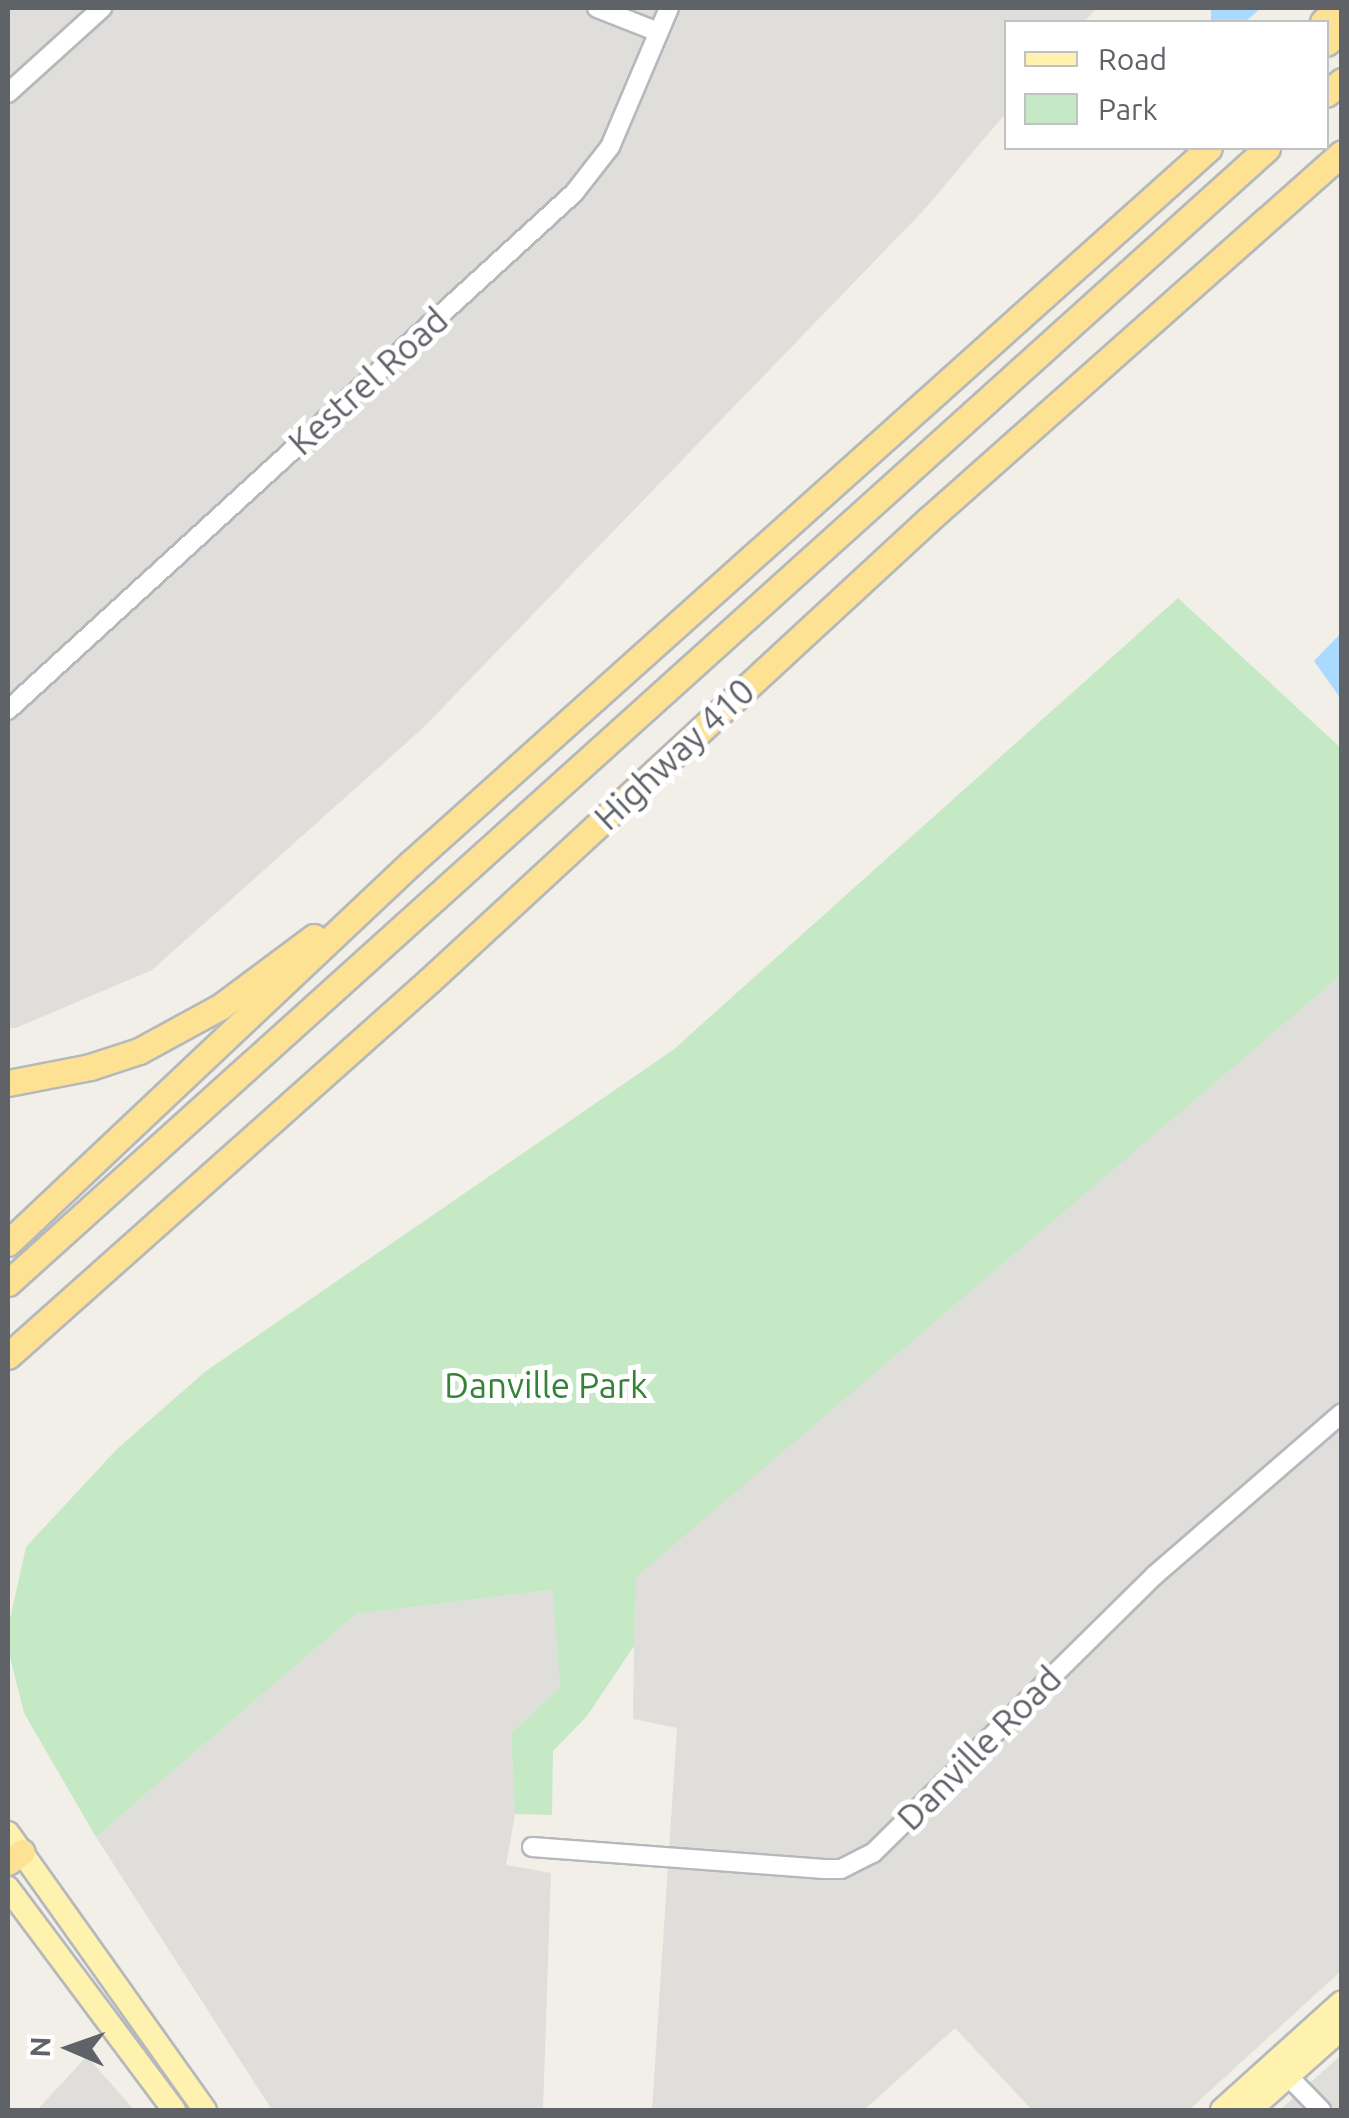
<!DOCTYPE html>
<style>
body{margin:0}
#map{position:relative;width:1349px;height:2118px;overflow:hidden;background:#f1efe8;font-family:Ubuntu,sans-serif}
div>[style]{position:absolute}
.industrial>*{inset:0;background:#e0deda}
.green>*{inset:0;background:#c5e8c5}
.water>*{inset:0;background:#aadaff}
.roads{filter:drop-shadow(2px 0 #b5b8bc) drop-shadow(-2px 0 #b5b8bc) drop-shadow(0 2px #b5b8bc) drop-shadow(0 -2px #b5b8bc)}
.minor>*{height:18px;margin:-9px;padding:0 9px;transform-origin:9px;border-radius:9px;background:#fff}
.major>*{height:22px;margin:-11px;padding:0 11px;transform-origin:11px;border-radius:11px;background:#fff2af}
.highway>*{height:25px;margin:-12.5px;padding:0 12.5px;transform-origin:12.5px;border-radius:12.5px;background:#fde293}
span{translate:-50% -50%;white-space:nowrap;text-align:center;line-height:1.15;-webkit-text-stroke:10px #fff;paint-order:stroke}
.street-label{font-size:35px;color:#5f6368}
.park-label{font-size:35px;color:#348238}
.frame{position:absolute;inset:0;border:10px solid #5f6368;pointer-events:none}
.legend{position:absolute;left:1004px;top:20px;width:325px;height:130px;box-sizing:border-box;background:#fff;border:2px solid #bfc1c3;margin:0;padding:12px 18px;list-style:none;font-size:30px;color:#5f6368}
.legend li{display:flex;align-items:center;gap:20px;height:50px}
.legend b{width:50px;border:2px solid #bfc1c3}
.north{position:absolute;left:20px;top:1998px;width:100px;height:100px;-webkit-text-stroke:8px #fff;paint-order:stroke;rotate:272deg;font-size:28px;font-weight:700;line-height:40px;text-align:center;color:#5f6368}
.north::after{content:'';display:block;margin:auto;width:35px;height:45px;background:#5f6368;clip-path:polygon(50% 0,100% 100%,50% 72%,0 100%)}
</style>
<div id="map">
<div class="industrial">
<div style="clip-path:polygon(8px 8px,1097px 8px,1084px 22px,1006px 22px,1006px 113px,923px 211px,423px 728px,152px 970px,16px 1028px,8px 1028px)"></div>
<div style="clip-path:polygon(1341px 975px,1341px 1971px,1189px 2110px,1032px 2110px,955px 2028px,864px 2110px,652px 2110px,677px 1728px,633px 1719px,635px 1577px)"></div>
<div style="clip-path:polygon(554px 1590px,560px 1687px,511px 1733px,515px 1814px,506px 1865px,551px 1873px,543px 2110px,272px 2110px,96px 1837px,356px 1614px)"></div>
<div style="clip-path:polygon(1341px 2055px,1341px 2110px,1280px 2110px)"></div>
<div style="clip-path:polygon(87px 2056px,134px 2110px,37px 2110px)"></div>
</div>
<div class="green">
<div style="clip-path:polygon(1178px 598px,1341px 748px,1341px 975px,636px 1577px,634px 1646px,587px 1716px,553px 1751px,552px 1815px,515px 1814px,511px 1733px,560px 1687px,553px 1590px,356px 1614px,96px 1837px,24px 1713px,8px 1649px,8px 1628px,26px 1547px,117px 1449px,206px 1371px,673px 1050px)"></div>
</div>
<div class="water">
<div style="clip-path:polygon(1211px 8px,1261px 8px,1245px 22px,1211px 22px)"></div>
<div style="clip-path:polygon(1341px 633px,1341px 699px,1314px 661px)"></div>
</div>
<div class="roads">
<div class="minor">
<div style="left:597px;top:8px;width:66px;rotate:21.5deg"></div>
<div style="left:8px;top:93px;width:127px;rotate:-42.1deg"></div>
<div style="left:8px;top:710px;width:767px;rotate:-42.41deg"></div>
<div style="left:574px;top:193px;width:58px;rotate:-52deg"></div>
<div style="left:610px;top:147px;width:151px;rotate:-67deg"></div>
<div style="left:532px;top:1847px;width:293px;rotate:4.3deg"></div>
<div style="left:824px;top:1869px;width:17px"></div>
<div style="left:841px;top:1869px;width:36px;rotate:-27deg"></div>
<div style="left:873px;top:1853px;width:396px;rotate:-44.6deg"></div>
<div style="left:1155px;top:1575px;width:247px;rotate:-40.9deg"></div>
<div style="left:1282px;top:2070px;width:56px;rotate:45.7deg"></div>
</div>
<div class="major">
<div style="left:8px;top:1833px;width:340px;rotate:54.6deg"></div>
<div style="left:8px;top:1888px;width:277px;rotate:53.2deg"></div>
<div style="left:1222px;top:2110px;width:161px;rotate:-42deg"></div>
<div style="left:1250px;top:2110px;width:123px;rotate:-41.7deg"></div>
</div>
<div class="highway">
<div style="left:1323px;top:22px;width:21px;rotate:-41deg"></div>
<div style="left:1326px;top:43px;width:21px;rotate:-39deg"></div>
<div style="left:1326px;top:94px;width:21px;rotate:-39deg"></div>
<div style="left:8px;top:1083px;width:84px;rotate:-11deg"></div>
<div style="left:90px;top:1067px;width:52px;rotate:-18.1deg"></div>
<div style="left:139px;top:1051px;width:92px;rotate:-28.5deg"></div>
<div style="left:220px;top:1007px;width:117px;rotate:-36.7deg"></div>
<div style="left:8px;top:1243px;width:554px;rotate:-43.32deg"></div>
<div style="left:411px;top:863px;width:1071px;rotate:-41.86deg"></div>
<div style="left:8px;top:1283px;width:1695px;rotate:-42.03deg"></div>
<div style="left:8px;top:1356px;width:565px;rotate:-41.7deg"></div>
<div style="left:430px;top:980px;width:678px;rotate:-42.73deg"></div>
<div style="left:928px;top:520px;width:553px;rotate:-41.56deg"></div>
<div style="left:8px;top:1862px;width:17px;rotate:-36deg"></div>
</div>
</div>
<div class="street-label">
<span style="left:368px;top:381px;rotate:-42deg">Kestrel Road</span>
<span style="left:674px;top:754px;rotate:-43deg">Highway 410</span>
<span style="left:979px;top:1748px;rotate:-45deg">Danville Road</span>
</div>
<div class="park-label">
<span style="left:546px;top:1385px">Danville Park</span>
</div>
<div class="frame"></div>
<ul class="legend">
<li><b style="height:12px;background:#fff2af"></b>Road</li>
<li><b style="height:28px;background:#c5e8c5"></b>Park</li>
</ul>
<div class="north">N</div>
</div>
